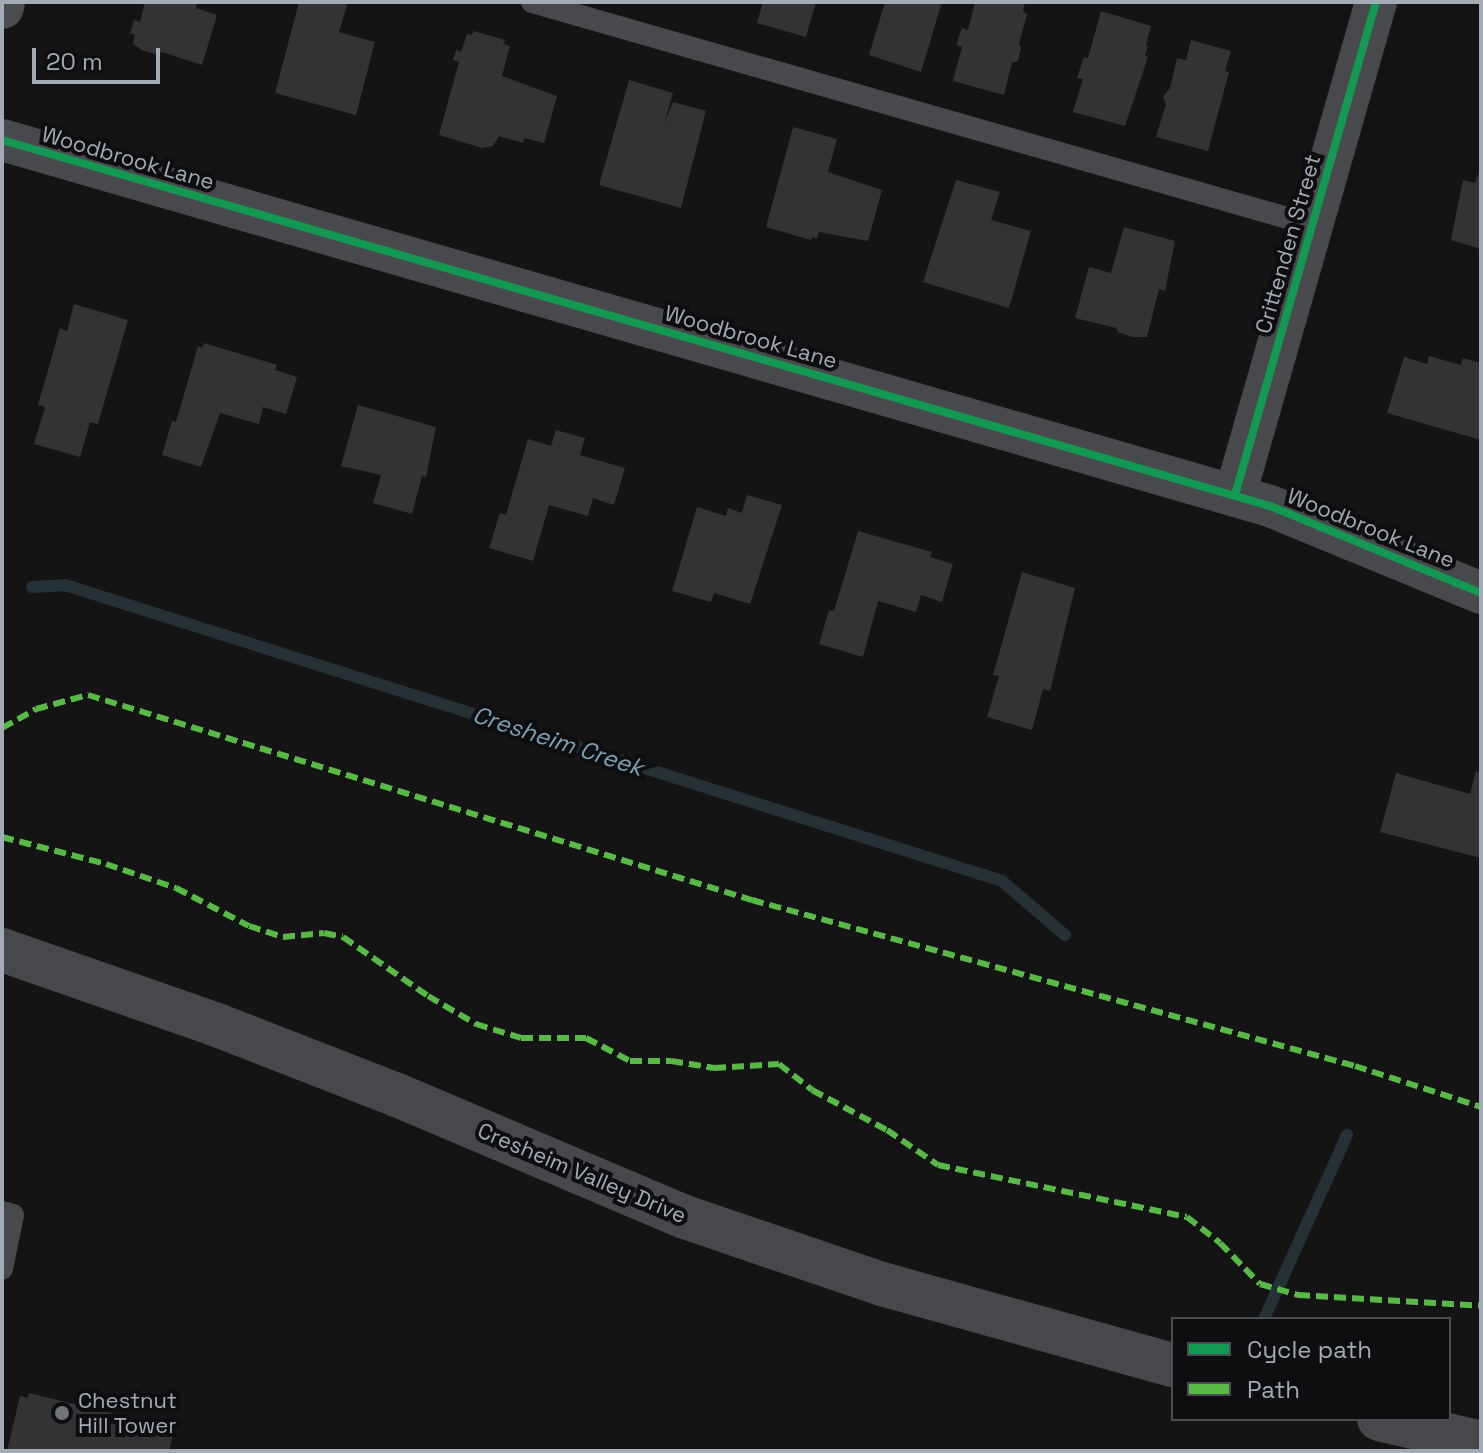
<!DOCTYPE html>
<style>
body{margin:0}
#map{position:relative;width:1483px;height:1453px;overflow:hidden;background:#141414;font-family:"Space Grotesk",sans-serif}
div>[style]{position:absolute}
.stream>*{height:12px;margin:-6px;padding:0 6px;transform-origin:6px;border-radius:6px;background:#263136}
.building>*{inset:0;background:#333335}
.service>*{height:22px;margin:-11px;padding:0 11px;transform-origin:11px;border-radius:11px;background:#48494d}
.minor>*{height:42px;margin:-21px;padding:0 21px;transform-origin:21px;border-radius:21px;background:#48494d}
.secondary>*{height:44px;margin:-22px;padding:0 22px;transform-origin:22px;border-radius:22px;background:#46484b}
.primary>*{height:44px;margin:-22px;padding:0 22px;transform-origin:22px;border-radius:22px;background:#4a4c4f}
.quiet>*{height:6px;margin-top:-3px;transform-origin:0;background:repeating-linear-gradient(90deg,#58b947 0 12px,transparent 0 18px)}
.cycleway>*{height:8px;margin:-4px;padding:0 4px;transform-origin:4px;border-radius:4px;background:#139951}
.dots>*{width:22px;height:22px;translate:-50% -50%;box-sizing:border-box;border:4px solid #0e0e10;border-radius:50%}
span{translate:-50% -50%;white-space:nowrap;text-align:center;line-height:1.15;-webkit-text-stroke:8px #0e0e10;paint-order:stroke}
.street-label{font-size:22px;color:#a3abb6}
.poi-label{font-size:22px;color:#a3abb6}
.left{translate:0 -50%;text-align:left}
.water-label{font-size:24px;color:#789fb3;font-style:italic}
.frame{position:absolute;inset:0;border:4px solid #a3abb6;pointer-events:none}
.legend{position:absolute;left:1171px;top:1317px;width:280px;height:104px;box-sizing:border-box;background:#0e0e10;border:2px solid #4a4d52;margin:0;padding:10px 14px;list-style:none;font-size:24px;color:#a3abb6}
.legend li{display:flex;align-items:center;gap:16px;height:40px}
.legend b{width:40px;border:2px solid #4a4d52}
.scale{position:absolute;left:32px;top:48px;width:128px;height:36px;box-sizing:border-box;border:4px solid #a3abb6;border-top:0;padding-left:10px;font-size:24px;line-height:28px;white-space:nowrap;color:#a3abb6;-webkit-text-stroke:6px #0e0e10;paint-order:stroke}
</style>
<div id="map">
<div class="stream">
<div style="left:32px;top:587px;width:33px;rotate:-3deg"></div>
<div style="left:65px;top:585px;width:983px;rotate:17.53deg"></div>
<div style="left:1002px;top:881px;width:83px;rotate:40.6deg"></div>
<div style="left:1264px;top:1319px;width:202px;rotate:-65.7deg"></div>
</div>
<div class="building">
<div style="clip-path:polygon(145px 2px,198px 2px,196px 8px,217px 15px,202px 65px,162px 52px,158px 55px,142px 50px,133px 44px,135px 35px,130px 33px,134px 20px,140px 22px)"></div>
<div style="clip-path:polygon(299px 2px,348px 2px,339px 32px,375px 42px,356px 115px,275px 93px)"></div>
<div style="clip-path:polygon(763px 2px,816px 2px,806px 37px,757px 23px)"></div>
<div style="clip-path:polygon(885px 2px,942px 2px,921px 72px,869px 55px)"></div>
<div style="clip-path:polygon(975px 2px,1025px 2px,1023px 12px,1027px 14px,1019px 44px,1021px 48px,1018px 61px,1012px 63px,1004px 95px,953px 81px,962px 47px,956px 45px,962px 28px,968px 30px)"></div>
<div style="clip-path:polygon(1101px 11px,1151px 26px,1146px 45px,1148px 46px,1145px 56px,1148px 57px,1125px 126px,1073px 112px,1083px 79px,1077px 78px,1084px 57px,1088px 58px)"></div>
<div style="clip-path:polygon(473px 31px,505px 40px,503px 44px,510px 46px,502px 76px,557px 96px,544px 143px,524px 138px,523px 143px,499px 136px,493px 146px,482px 148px,439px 135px,459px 62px,453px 60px,456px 50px,461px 52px,467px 34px,472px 35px)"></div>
<div style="clip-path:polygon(1191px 40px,1231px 51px,1225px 71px,1229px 72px,1208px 151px,1156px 137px,1166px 104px,1163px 97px,1170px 88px,1177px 58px,1186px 60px)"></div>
<div style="clip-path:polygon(629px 80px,673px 93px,664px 124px,673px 102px,706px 111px,681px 208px,599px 185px)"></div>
<div style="clip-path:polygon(793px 127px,837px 139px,828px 172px,882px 190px,868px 241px,819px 232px,817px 238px,812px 237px,811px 240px,766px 227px)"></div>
<div style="clip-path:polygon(1481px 167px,1481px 249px,1451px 240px,1463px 180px,1475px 183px)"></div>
<div style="clip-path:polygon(956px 180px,1000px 192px,991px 220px,1031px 231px,1009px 308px,923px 282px)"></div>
<div style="clip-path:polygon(1124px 227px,1175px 241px,1165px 291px,1159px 289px,1147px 337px,1132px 337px,1118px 332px,1116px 328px,1075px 318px,1089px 267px,1111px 273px)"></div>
<div style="clip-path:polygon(74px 304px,128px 320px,98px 424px,90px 422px,80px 457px,34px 444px,45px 407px,38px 405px,60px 328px,67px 331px)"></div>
<div style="clip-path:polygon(204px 343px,277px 365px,275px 370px,297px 377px,286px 414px,263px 407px,259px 424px,220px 413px,201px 467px,162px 455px,172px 421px,176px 422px,198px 346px,202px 348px)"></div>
<div style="clip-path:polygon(1429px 356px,1461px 365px,1463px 358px,1481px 363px,1481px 440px,1387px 413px,1404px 357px,1427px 364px)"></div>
<div style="clip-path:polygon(358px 405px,436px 427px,426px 477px,422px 476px,412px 514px,373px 503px,381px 475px,341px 466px)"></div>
<div style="clip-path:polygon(556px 430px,585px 438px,580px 455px,625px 468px,614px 505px,593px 498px,588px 516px,549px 505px,533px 561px,489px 548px,500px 513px,506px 515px,528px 439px,551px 446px)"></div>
<div style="clip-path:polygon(747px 495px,782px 505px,750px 604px,714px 593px,711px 602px,672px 591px,697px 507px,726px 516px,728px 508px,742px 513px)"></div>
<div style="clip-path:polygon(858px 531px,932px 552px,930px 557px,953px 564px,942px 602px,921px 595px,916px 612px,878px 601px,863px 657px,819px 644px,829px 610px,834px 611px)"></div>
<div style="clip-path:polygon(1022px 572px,1075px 588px,1050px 691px,1043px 689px,1032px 730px,987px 717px,999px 676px,993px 675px)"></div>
<div style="clip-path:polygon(1476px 771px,1481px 773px,1481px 858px,1380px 832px,1396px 773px,1470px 794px)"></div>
<div style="clip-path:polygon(29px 1393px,168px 1427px,167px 1433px,173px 1434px,169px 1451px,7px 1451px,20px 1396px,28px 1398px)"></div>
</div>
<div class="service">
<div style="left:532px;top:2px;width:811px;rotate:15.96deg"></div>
<div style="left:2px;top:1212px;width:11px;rotate:15deg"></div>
<div style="left:13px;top:1215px;width:55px;rotate:101.5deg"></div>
</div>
<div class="minor">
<div style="left:2px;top:140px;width:1320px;rotate:16.1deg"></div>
<div style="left:1270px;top:506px;width:228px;rotate:22.4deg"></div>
<div style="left:1235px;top:495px;width:513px;rotate:-74.04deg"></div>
</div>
<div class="secondary">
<div style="left:2px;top:950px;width:228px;rotate:19.2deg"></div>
<div style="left:217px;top:1025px;width:193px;rotate:21.3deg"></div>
<div style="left:397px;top:1095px;width:313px;rotate:23deg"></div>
<div style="left:685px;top:1217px;width:208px;rotate:18.8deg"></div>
<div style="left:882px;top:1284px;width:302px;rotate:15.6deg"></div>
<div style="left:1379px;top:1419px;width:105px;rotate:13.2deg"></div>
</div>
<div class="primary">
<div style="left:2px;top:7px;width:5px;rotate:-79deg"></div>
</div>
<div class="quiet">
<div style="left:2px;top:728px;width:39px;rotate:-29deg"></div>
<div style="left:36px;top:709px;width:54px;rotate:-15.1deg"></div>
<div style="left:88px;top:695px;width:695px;rotate:17.16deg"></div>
<div style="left:752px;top:900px;width:625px;rotate:15.39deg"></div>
<div style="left:1355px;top:1066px;width:133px;rotate:18deg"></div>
<div style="left:2px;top:837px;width:107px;rotate:14.6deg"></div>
<div style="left:106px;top:864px;width:74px;rotate:18.9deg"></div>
<div style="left:176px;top:888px;width:82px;rotate:27.5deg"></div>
<div style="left:249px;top:926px;width:36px;rotate:18deg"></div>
<div style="left:283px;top:937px;width:41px;rotate:-5.6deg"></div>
<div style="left:324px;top:933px;width:19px;rotate:12deg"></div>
<div style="left:343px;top:937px;width:103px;rotate:34.8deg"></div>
<div style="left:428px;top:996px;width:56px;rotate:30.3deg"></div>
<div style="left:476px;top:1024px;width:47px;rotate:17.3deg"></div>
<div style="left:521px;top:1038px;width:65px"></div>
<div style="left:586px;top:1038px;width:50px;rotate:27.6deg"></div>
<div style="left:630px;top:1061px;width:41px"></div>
<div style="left:671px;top:1061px;width:44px;rotate:9.2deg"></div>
<div style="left:714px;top:1068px;width:65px;rotate:-3.5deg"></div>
<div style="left:779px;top:1064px;width:42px;rotate:38.2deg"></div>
<div style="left:812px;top:1090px;width:85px;rotate:28.1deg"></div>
<div style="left:887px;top:1130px;width:62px;rotate:34.5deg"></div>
<div style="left:938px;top:1165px;width:254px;rotate:11.8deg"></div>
<div style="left:1187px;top:1217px;width:42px;rotate:38.2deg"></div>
<div style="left:1220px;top:1243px;width:57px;rotate:45.7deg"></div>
<div style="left:1260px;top:1284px;width:40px;rotate:16deg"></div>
<div style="left:1298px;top:1295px;width:183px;rotate:3.4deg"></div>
</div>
<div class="cycleway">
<div style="left:2px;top:140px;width:1320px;rotate:16.1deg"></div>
<div style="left:1270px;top:506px;width:228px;rotate:22.4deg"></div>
<div style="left:1235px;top:495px;width:513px;rotate:-74.04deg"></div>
</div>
<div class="dots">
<div style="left:62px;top:1413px;background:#71767d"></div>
</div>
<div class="street-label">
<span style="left:128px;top:158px;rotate:16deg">Woodbrook Lane</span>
<span style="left:1288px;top:244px;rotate:-74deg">Crittenden Street</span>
<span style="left:751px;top:337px;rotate:16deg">Woodbrook Lane</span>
<span style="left:1371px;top:528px;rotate:22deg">Woodbrook Lane</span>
<span style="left:582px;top:1173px;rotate:23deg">Cresheim Valley Drive</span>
</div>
<div class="poi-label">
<span class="left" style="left:78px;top:1413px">Chestnut<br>Hill Tower</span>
</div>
<div class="water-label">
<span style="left:558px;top:741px;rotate:18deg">Cresheim Creek</span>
</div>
<div class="frame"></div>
<ul class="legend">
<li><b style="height:10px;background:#139951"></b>Cycle path</li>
<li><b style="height:10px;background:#58b947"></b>Path</li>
</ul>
<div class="scale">20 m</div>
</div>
